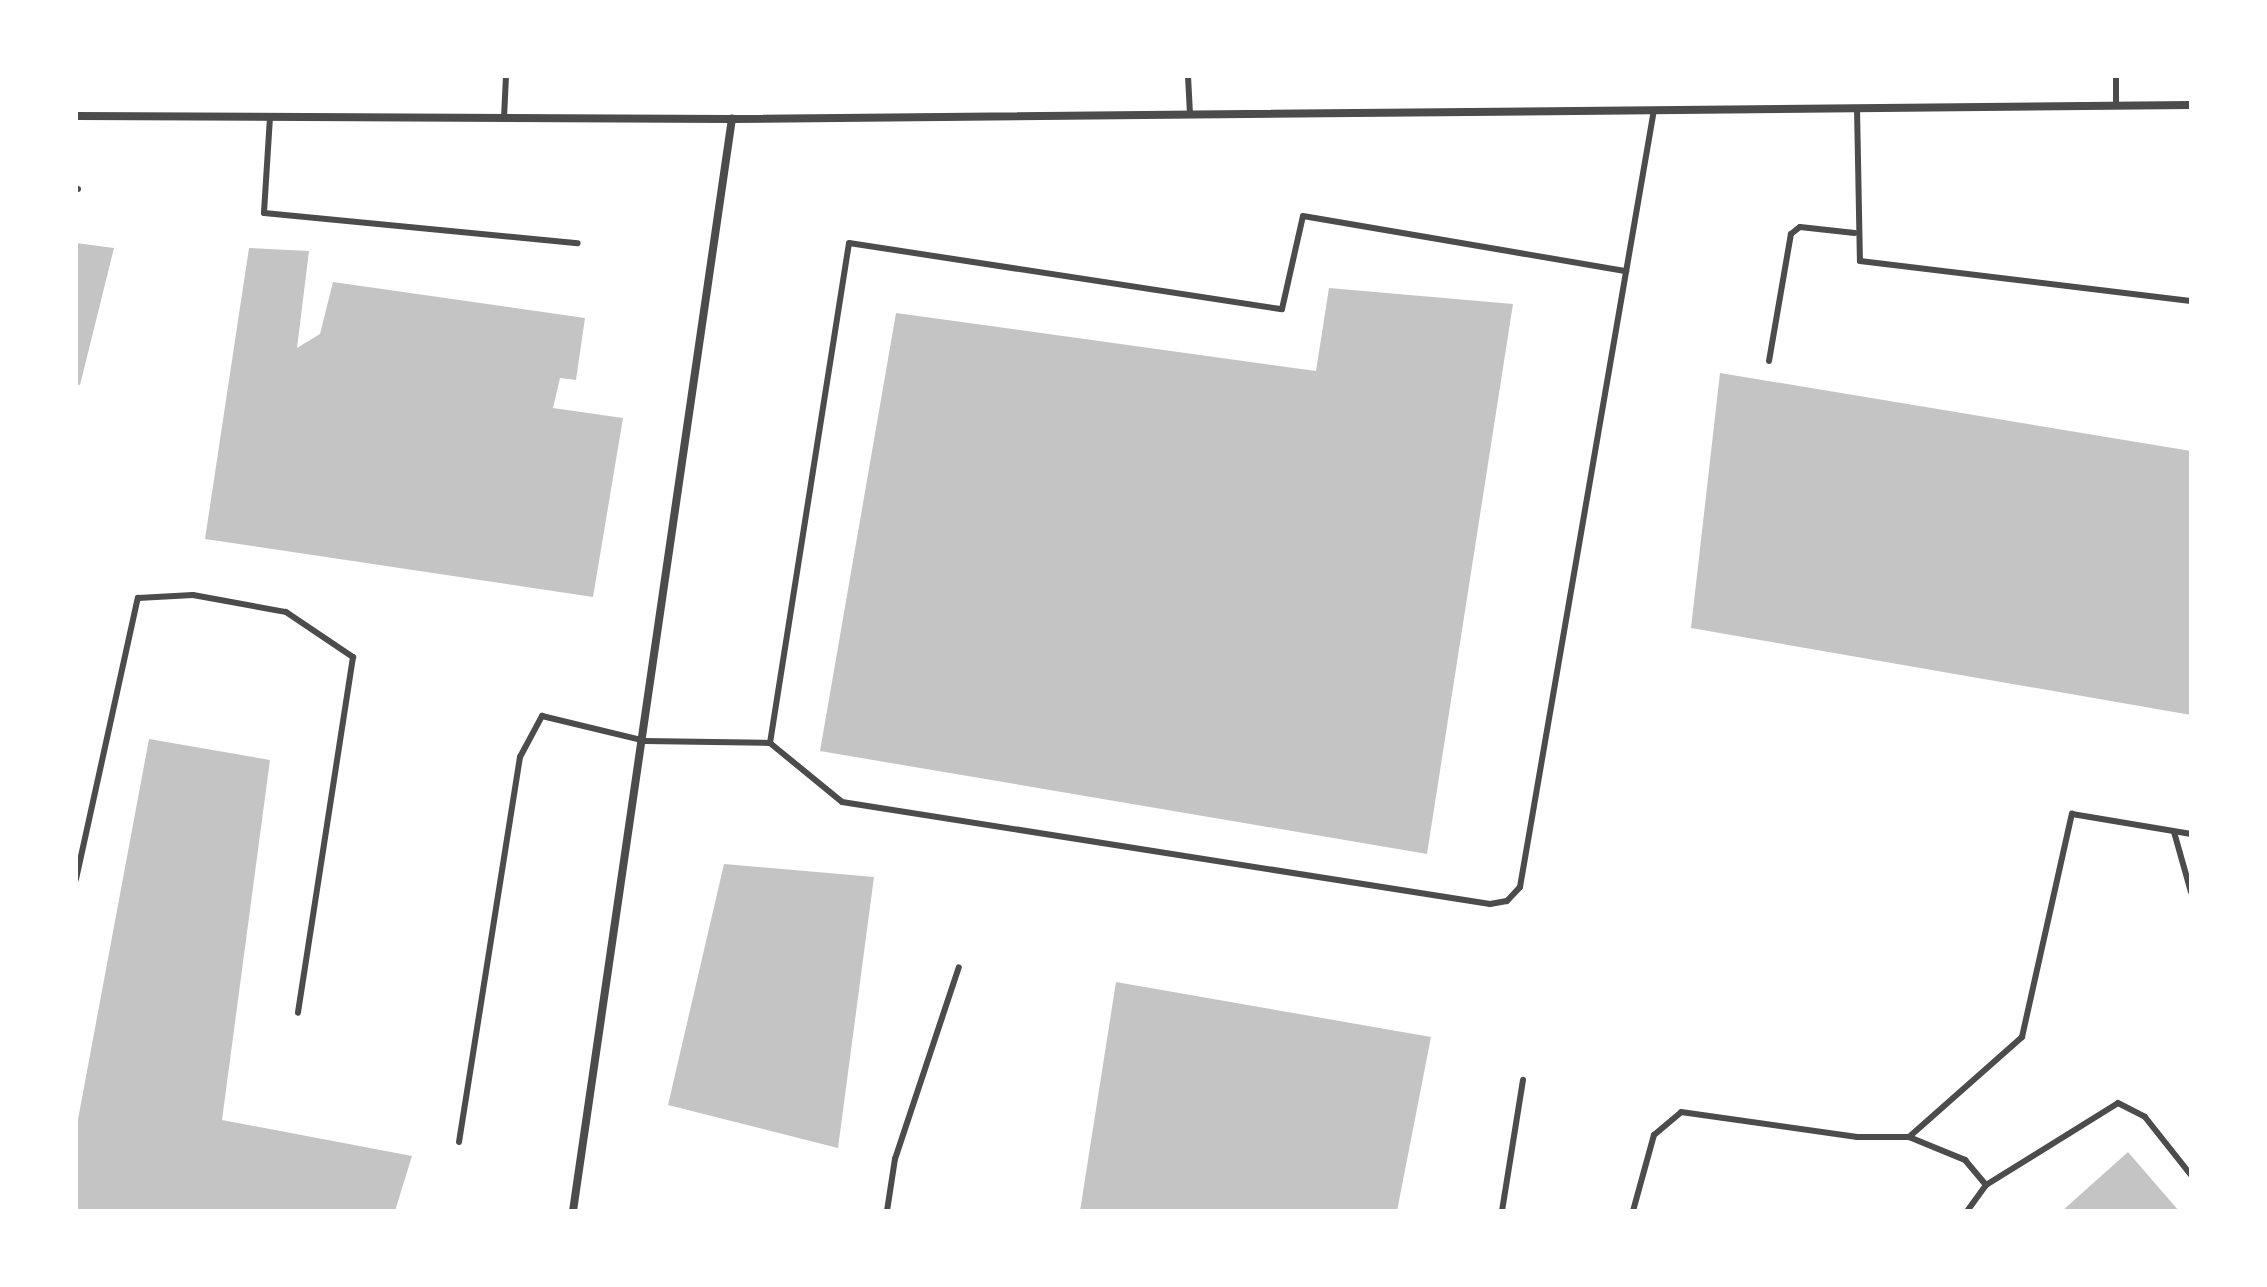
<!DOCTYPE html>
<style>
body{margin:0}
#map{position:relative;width:2267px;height:1287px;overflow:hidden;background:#fff;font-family:"PT Sans Narrow",sans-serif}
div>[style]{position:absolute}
.building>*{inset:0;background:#c4c4c4}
.service>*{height:6px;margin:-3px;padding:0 3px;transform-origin:3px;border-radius:3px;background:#4c4c4c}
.minor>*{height:8px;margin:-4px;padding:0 4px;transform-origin:4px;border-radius:4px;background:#4c4c4c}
span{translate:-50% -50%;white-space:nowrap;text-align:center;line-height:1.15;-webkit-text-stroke:8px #fff;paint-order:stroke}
.frame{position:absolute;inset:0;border:78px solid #fff;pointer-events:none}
</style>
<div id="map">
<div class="building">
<div style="clip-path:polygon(76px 243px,114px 248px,80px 385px,76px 384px)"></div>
<div style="clip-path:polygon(249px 248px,309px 251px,297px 348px,320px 334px,333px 282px,585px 318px,576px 380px,560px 378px,553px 408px,623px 418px,593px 597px,205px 539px)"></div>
<div style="clip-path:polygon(1329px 288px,1513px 304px,1427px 854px,820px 751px,896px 313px,1316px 371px)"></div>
<div style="clip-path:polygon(1720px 373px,2191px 451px,2191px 715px,1691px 628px)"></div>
<div style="clip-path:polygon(149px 739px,270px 760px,222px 1120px,412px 1156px,395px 1211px,76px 1211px,76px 1130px)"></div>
<div style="clip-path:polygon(724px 864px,874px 877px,838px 1148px,668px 1105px)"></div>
<div style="clip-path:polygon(1116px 982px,1431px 1037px,1397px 1211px,1080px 1211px)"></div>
<div style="clip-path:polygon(2128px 1152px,2179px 1211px,2062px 1211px)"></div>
</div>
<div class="service">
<div style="left:1188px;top:76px;width:38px;rotate:87deg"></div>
<div style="left:2116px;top:106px;width:30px;rotate:-90deg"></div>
<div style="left:1857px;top:108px;width:153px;rotate:88.9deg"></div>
<div style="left:1860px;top:261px;width:333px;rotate:6.9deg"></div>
<div style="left:270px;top:117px;width:96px;rotate:93.6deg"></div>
<div style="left:264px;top:213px;width:315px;rotate:5.5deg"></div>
<div style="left:504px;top:118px;width:42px;rotate:-87.3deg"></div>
<div style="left:76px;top:189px;width:2px"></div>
<div style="left:1769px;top:361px;width:129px;rotate:-80.2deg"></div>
<div style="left:1791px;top:234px;width:11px;rotate:-38deg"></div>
<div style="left:1800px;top:227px;width:55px;rotate:6.2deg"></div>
<div style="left:770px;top:743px;width:93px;rotate:39.3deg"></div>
<div style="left:842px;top:802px;width:656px;rotate:8.95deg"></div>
<div style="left:1490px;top:904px;width:17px;rotate:-10deg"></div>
<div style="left:1507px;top:901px;width:19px;rotate:-47deg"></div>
<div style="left:1520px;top:887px;width:788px;rotate:-80.22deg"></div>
<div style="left:2174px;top:832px;width:62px;rotate:74.2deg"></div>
<div style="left:76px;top:879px;width:288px;rotate:-77.6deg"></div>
<div style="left:138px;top:598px;width:55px;rotate:-3.1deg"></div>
<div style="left:193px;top:595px;width:95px;rotate:10.4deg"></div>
<div style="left:286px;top:612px;width:81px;rotate:33.9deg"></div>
<div style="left:353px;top:657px;width:360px;rotate:98.8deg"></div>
<div style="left:1909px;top:1137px;width:61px;rotate:22.3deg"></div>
<div style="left:1965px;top:1160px;width:33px;rotate:50deg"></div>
<div style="left:1986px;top:1185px;width:32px;rotate:126deg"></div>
<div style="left:459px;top:1142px;width:390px;rotate:-81deg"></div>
<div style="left:520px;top:757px;width:47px;rotate:-61.8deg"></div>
<div style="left:542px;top:716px;width:106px;rotate:13.6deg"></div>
<div style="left:645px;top:741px;width:125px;rotate:0.9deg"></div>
<div style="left:770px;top:743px;width:506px;rotate:-81.02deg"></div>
<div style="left:849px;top:243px;width:438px;rotate:8.7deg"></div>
<div style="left:1282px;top:309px;width:95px;rotate:-77.3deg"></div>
<div style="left:1303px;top:216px;width:328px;rotate:9.7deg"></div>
<div style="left:1986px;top:1185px;width:155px;rotate:-31.8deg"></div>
<div style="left:2118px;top:1103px;width:30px;rotate:27deg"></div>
<div style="left:2145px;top:1117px;width:74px;rotate:51.6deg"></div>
<div style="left:887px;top:1211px;width:53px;rotate:-81.3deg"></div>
<div style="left:895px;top:1159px;width:202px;rotate:-71.6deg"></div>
<div style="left:1502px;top:1211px;width:133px;rotate:-80.9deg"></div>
<div style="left:1633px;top:1211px;width:79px;rotate:-74.6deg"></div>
<div style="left:1654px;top:1135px;width:35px;rotate:-40deg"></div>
<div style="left:1681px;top:1112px;width:178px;rotate:8.1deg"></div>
<div style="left:1857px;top:1137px;width:52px"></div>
<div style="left:1909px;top:1137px;width:151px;rotate:-41.5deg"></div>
<div style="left:2022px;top:1037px;width:229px;rotate:-77.4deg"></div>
<div style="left:2072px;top:814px;width:121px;rotate:9.5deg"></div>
</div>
<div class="minor">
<div style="left:76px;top:116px;width:656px;rotate:0.26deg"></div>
<div style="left:732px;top:119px;width:1459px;rotate:-0.55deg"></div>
<div style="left:573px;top:1211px;width:1104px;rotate:-81.72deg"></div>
</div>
<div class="frame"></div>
</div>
